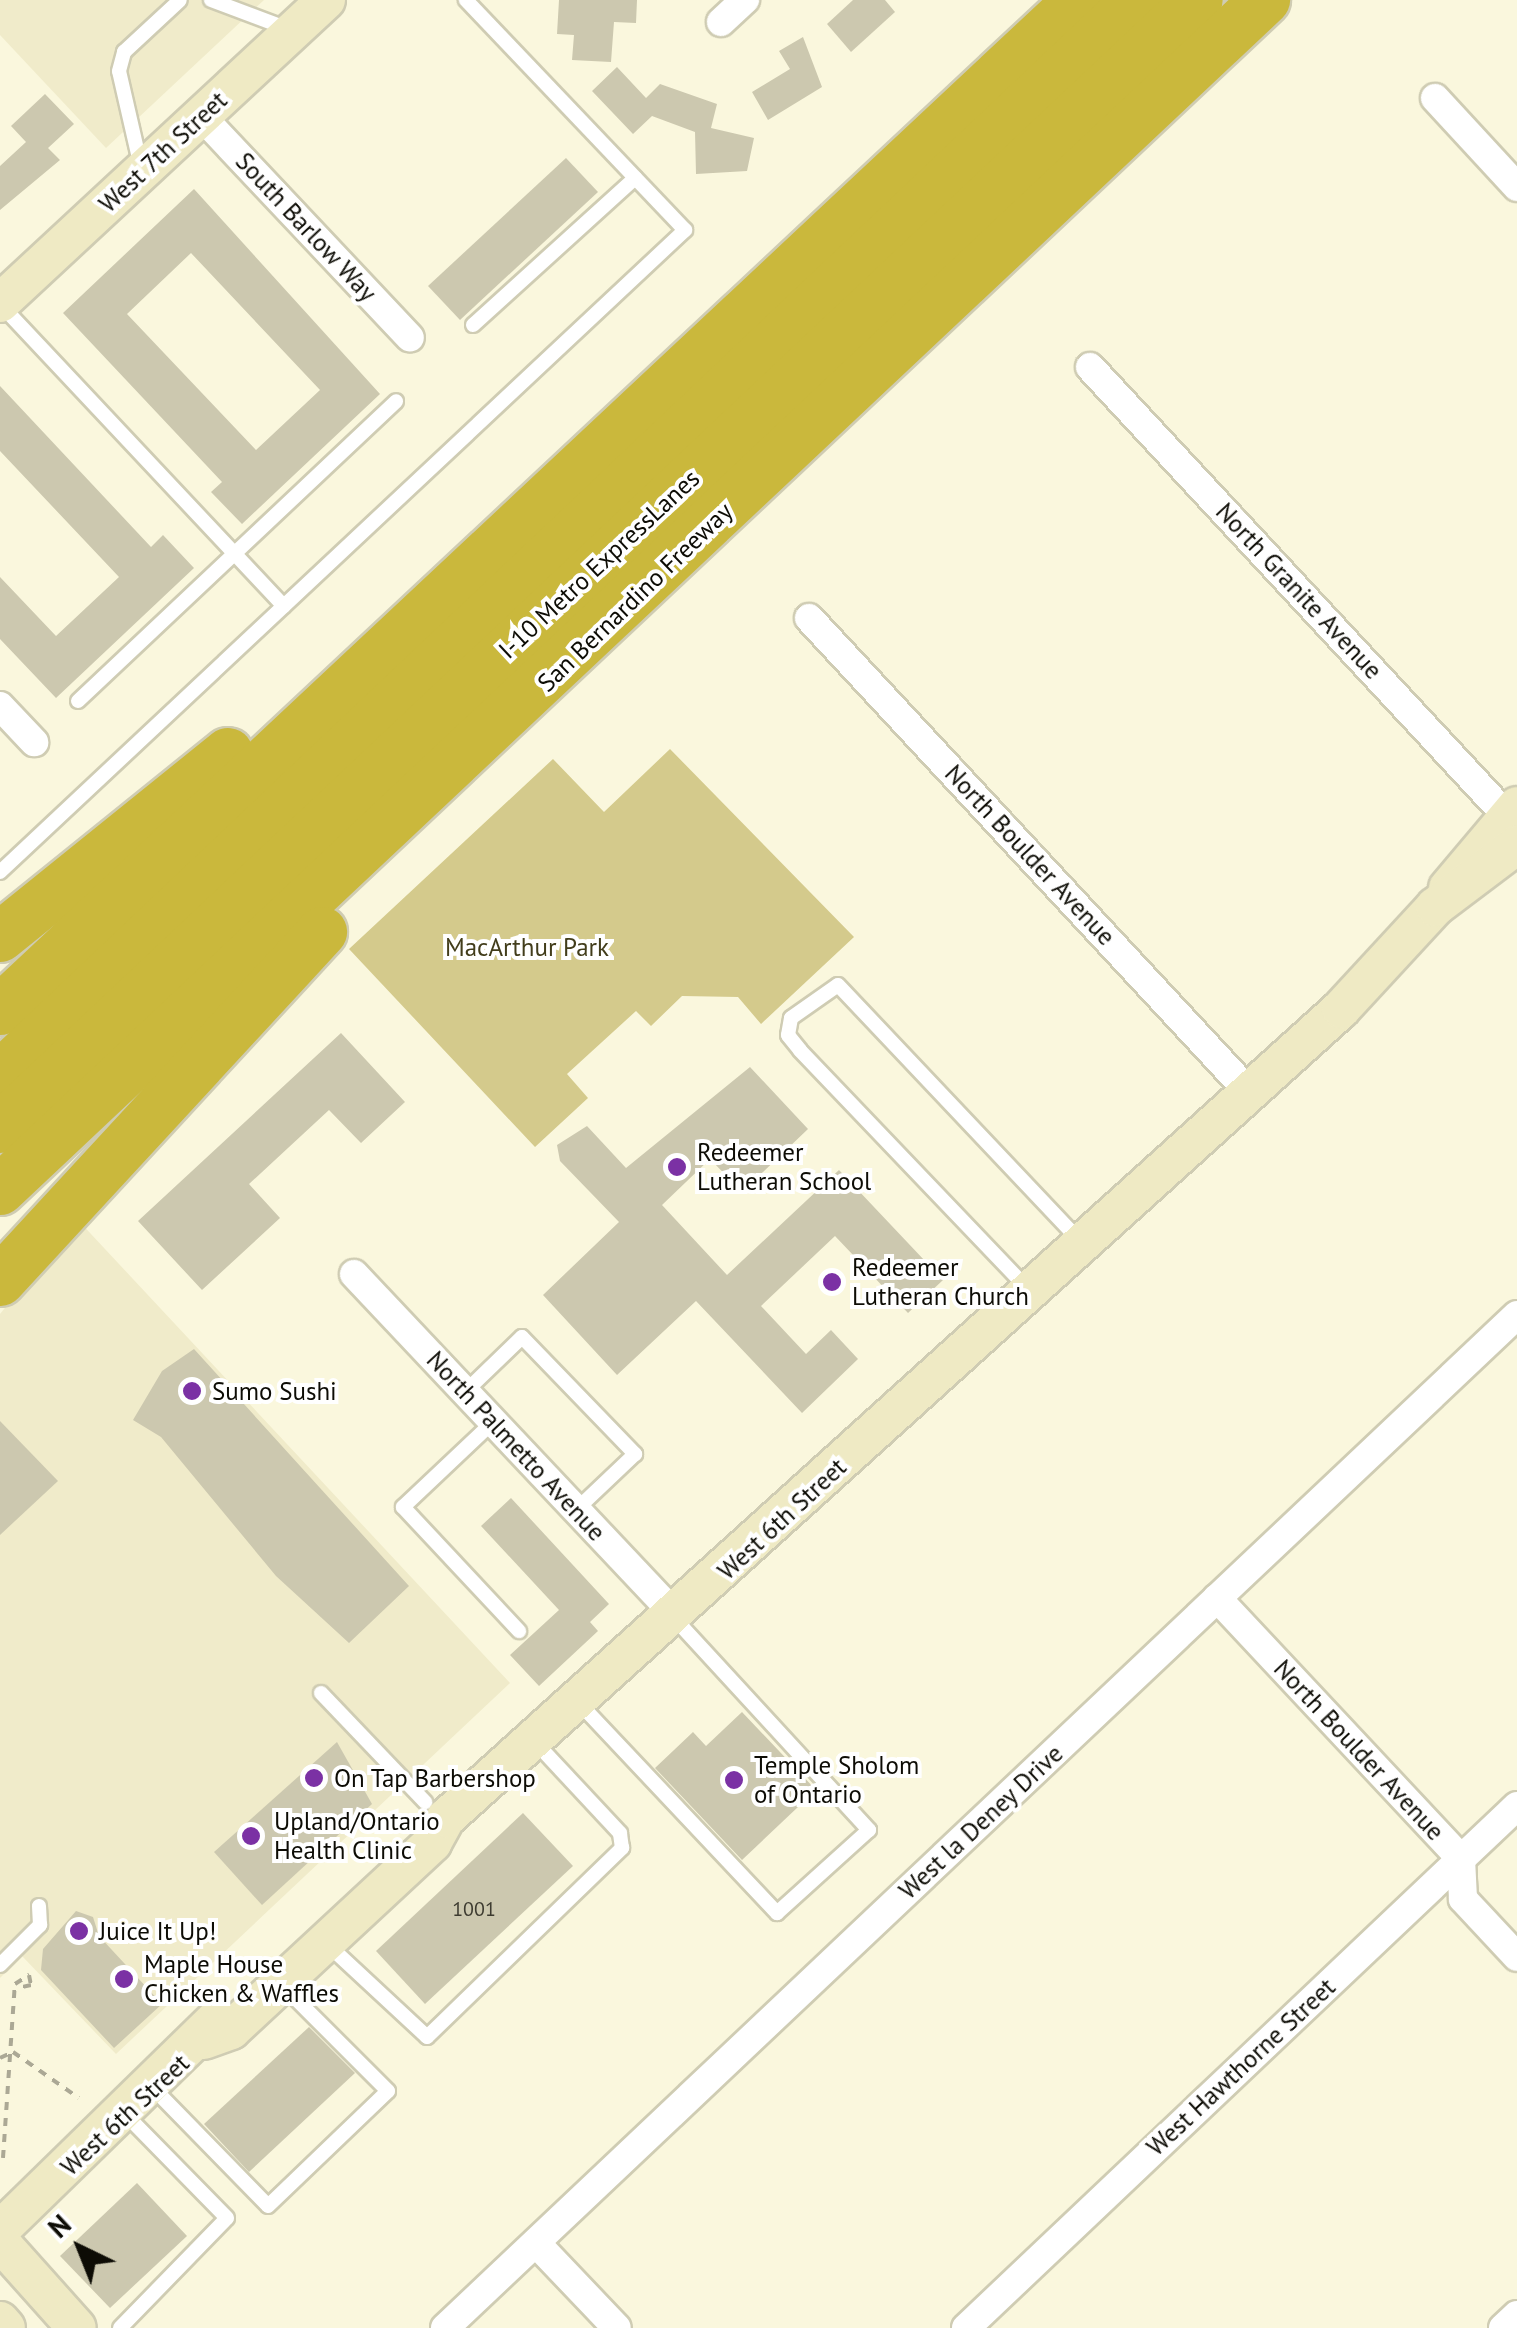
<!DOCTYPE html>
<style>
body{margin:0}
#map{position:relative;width:1517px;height:2328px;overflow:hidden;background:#faf7dd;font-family:"PT Sans",sans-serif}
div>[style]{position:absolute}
.built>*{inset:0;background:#f0ebca}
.green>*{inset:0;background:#d4ca8c}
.building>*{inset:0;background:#ccc8af}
.path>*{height:4px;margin-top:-2px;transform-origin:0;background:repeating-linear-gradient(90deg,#aba895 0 8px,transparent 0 16px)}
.roads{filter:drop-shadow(2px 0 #cfccb3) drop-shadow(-2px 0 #cfccb3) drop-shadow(0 2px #cfccb3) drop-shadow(0 -2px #cfccb3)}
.lane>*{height:14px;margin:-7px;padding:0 7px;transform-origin:7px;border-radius:7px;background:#fff}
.street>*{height:28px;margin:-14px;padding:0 14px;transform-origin:14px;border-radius:14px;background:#fff}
.secondary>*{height:38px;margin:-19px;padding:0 19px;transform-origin:19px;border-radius:19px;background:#efeac4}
.highway>*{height:50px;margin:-25px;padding:0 25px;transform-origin:25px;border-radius:25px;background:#cab83c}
.dots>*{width:28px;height:28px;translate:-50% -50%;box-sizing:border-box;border:5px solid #fff;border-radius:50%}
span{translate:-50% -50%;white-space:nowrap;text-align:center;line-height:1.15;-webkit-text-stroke:8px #fff;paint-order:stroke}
.number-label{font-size:20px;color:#3d3b30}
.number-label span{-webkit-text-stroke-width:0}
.street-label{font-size:25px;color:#0d0c05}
.park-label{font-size:25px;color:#423d1b}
.poi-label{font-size:25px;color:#0d0c05}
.left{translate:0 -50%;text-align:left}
.north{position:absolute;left:30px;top:2198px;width:100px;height:100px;-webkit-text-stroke:8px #fff;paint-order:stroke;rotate:317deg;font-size:28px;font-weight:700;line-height:40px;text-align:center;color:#0d0c05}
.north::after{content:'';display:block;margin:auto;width:35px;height:45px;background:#0d0c05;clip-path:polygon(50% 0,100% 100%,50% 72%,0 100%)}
</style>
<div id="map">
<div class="built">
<div style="clip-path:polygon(0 0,264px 0,106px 148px,0 35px)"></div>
<div style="clip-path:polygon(77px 1219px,510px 1683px,116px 2054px,22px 1956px,0 1978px,0 1314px)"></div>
</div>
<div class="green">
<div style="clip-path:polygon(670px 749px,854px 937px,761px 1024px,738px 997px,682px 996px,651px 1026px,636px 1011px,567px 1074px,588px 1098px,535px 1147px,349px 949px,553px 759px,604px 812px)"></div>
</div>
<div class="building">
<div style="clip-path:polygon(559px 0,637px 0,636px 23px,614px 22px,611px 62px,572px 60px,574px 35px,557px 34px)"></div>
<div style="clip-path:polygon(853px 0,885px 0,895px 12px,851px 52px,827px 24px)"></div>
<div style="clip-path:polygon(803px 37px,822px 87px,768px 120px,752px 92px,790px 69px,779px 51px)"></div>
<div style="clip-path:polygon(617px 67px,646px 98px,660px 84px,717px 104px,711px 128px,754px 138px,747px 171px,696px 174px,695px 132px,652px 116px,633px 134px,592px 91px)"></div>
<div style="clip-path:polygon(45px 94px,74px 124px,48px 148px,60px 160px,0 210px,0 166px,26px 142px,11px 126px)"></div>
<div style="clip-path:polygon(566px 158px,598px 192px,460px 320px,428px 286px)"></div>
<div style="clip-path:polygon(evenodd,194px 189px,380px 394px,242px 524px,211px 492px,222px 482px,63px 313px,194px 189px,191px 253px,320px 390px,256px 450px,127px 314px,191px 253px)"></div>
<div style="clip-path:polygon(0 386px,151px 547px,163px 535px,194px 568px,56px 698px,0 639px,0 577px,56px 636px,119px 577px,0 451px)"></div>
<div style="clip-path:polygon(341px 1033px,405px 1102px,361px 1143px,329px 1110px,249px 1184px,280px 1218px,202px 1290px,138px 1221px)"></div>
<div style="clip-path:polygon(750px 1067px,808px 1129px,742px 1192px,710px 1159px,662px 1205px,727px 1275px,839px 1170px,943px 1280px,908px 1313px,835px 1236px,761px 1306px,806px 1354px,831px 1330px,858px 1359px,802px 1413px,696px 1301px,617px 1375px,543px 1295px,619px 1222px,560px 1161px,557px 1145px,587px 1126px,626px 1168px)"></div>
<div style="clip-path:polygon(194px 1349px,409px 1586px,349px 1643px,276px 1576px,161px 1437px,133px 1420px,162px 1371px)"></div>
<div style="clip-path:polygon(0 1421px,58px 1481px,0 1535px)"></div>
<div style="clip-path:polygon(511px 1498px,609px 1604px,590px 1622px,598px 1631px,539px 1686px,510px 1655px,559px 1610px,481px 1526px)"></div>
<div style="clip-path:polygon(742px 1712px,816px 1790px,742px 1860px,655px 1768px,693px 1732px,706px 1746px)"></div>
<div style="clip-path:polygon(337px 1742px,372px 1804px,262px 1905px,214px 1852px)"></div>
<div style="clip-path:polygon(523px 1813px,573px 1866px,425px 2004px,376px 1951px)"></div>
<div style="clip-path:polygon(76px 1911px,93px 1917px,99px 1936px,162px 2004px,114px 2048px,41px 1970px,43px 1949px)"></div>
<div style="clip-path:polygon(309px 2027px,355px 2073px,249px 2172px,204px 2124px)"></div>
<div style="clip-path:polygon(137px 2183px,187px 2236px,110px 2308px,60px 2256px)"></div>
</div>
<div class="path">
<div style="left:0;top:2058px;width:14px;rotate:-25deg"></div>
<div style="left:13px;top:2052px;width:80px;rotate:34.9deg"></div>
<div style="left:3px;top:2158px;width:174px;rotate:-86.1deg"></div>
<div style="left:15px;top:1984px;width:17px;rotate:-33deg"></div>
<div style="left:29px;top:1975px;width:10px;rotate:79deg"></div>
<div style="left:31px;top:1985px;width:13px;rotate:167deg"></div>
</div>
<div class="roads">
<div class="lane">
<div style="left:211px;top:0;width:82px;rotate:20.6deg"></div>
<div style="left:141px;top:167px;width:98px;rotate:-102.9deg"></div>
<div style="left:119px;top:71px;width:20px;rotate:-75deg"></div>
<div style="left:124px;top:52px;width:76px;rotate:-42.9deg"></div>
<div style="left:1px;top:305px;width:413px;rotate:46.8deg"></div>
<div style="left:473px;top:325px;width:219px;rotate:-42.2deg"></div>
<div style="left:78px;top:701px;width:437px;rotate:-43.3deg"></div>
<div style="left:0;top:872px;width:939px;rotate:-43.14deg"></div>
<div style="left:685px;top:230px;width:318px;rotate:-133.6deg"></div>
<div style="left:1028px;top:1289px;width:330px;rotate:-133.7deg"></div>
<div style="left:800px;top:1050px;width:19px;rotate:-129deg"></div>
<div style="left:788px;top:1035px;width:17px;rotate:-80deg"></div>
<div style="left:791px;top:1018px;width:57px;rotate:-35.1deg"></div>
<div style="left:838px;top:985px;width:351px;rotate:46.6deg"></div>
<div style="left:465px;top:1392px;width:79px;rotate:-44deg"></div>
<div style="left:522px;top:1337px;width:163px;rotate:46deg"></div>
<div style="left:635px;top:1454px;width:81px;rotate:136.5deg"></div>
<div style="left:493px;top:1422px;width:124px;rotate:136.6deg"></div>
<div style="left:403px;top:1507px;width:170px;rotate:46.9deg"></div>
<div style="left:321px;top:1693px;width:151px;rotate:46.3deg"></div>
<div style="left:581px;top:1705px;width:286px;rotate:46.7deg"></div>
<div style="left:777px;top:1913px;width:124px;rotate:-42.1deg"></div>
<div style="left:869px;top:1830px;width:287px;rotate:-132.6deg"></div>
<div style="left:326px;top:1943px;width:138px;rotate:42.9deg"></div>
<div style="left:427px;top:2037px;width:272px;rotate:-44.1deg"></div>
<div style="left:622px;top:1848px;width:15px;rotate:-98deg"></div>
<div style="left:620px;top:1833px;width:123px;rotate:-133deg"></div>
<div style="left:0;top:1965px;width:57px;rotate:-45deg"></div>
<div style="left:40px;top:1925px;width:19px;rotate:-93deg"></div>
<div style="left:154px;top:2089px;width:163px;rotate:45.7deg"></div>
<div style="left:268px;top:2206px;width:166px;rotate:-43.8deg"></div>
<div style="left:388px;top:2091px;width:148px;rotate:-135deg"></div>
<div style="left:120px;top:2328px;width:153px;rotate:-45.8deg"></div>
<div style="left:227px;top:2218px;width:143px;rotate:-134.4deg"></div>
</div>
<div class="street">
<div style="left:721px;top:22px;width:33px;rotate:-43deg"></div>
<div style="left:1435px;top:98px;width:121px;rotate:47.3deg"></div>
<div style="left:202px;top:117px;width:303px;rotate:46.7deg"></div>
<div style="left:1090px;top:367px;width:613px;rotate:47.12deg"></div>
<div style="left:809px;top:618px;width:648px;rotate:47.13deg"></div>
<div style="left:0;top:706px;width:50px;rotate:46.6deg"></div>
<div style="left:354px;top:1274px;width:471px;rotate:46.7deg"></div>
<div style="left:1217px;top:1598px;width:357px;rotate:46.9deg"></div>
<div style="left:1461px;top:1859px;width:40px;rotate:87.1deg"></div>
<div style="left:1463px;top:1899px;width:79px;rotate:47deg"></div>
<div style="left:536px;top:2243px;width:117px;rotate:46.4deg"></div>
<div style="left:445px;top:2328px;width:1475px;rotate:-43.38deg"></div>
<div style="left:966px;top:2328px;width:759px;rotate:-43.45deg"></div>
<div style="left:1503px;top:2328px;width:19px;rotate:-43deg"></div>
</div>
<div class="secondary">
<div style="left:0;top:303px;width:445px;rotate:-42.9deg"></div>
<div style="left:1448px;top:888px;width:107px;rotate:-49.9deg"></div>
<div style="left:204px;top:2040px;width:29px;rotate:-20deg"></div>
<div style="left:231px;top:2030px;width:275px;rotate:-42.9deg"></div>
<div style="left:432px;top:1843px;width:29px;rotate:-61deg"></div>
<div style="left:446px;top:1818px;width:1206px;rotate:-42.11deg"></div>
<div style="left:1341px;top:1009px;width:139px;rotate:-47.3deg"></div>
<div style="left:1435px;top:907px;width:103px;rotate:-37.1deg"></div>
<div style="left:0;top:2230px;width:303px;rotate:-44.3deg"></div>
<div style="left:0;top:2242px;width:115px;rotate:48.2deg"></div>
<div style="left:0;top:2321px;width:9px;rotate:49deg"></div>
</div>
<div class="highway">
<div style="left:0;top:937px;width:293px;rotate:-38.9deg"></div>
<div style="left:0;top:1010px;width:1478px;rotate:-43.11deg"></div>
<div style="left:0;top:1076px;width:1565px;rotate:-43.42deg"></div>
<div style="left:0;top:1128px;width:1645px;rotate:-43.28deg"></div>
<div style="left:0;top:1190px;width:1737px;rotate:-43.25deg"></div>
<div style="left:0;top:1281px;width:475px;rotate:-47.3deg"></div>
</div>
</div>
<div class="dots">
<div style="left:677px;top:1167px;background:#7b31a4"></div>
<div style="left:832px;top:1282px;background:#7b31a4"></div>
<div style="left:192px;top:1391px;background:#7b31a4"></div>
<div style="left:314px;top:1778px;background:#7b31a4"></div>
<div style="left:734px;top:1780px;background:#7b31a4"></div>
<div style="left:251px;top:1836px;background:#7b31a4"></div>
<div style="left:79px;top:1931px;background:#7b31a4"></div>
<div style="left:124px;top:1979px;background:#7b31a4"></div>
</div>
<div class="number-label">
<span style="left:474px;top:1909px">1001</span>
</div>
<div class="street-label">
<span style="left:163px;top:152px;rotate:-43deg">West 7th Street</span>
<span style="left:306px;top:227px;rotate:47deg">South Barlow Way</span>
<span style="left:599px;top:564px;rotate:-43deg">I-10 Metro ExpressLanes</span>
<span style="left:1299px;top:591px;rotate:47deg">North Granite Avenue</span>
<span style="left:635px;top:597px;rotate:-44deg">San Bernardino Freeway</span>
<span style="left:1030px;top:855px;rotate:47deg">North Boulder Avenue</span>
<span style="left:516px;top:1446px;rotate:47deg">North Palmetto Avenue</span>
<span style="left:782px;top:1519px;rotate:-43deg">West 6th Street</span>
<span style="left:1359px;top:1750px;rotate:47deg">North Boulder Avenue</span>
<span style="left:981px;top:1822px;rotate:-43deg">West la Deney Drive</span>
<span style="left:1241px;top:2067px;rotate:-43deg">West Hawthorne Street</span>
<span style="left:125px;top:2115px;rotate:-43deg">West 6th Street</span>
</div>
<div class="park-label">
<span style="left:527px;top:947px">MacArthur Park</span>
</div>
<div class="poi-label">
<span class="left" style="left:697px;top:1167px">Redeemer<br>Lutheran School</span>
<span class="left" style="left:852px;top:1282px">Redeemer<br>Lutheran Church</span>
<span class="left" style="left:212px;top:1391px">Sumo Sushi</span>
<span class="left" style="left:754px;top:1780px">Temple Sholom<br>of Ontario</span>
<span class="left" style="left:334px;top:1778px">On Tap Barbershop</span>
<span class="left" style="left:274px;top:1836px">Upland/Ontario<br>Health Clinic</span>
<span class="left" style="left:99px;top:1931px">Juice It Up!</span>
<span class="left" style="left:144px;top:1979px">Maple House<br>Chicken &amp; Waffles</span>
</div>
<div class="north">N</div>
</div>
